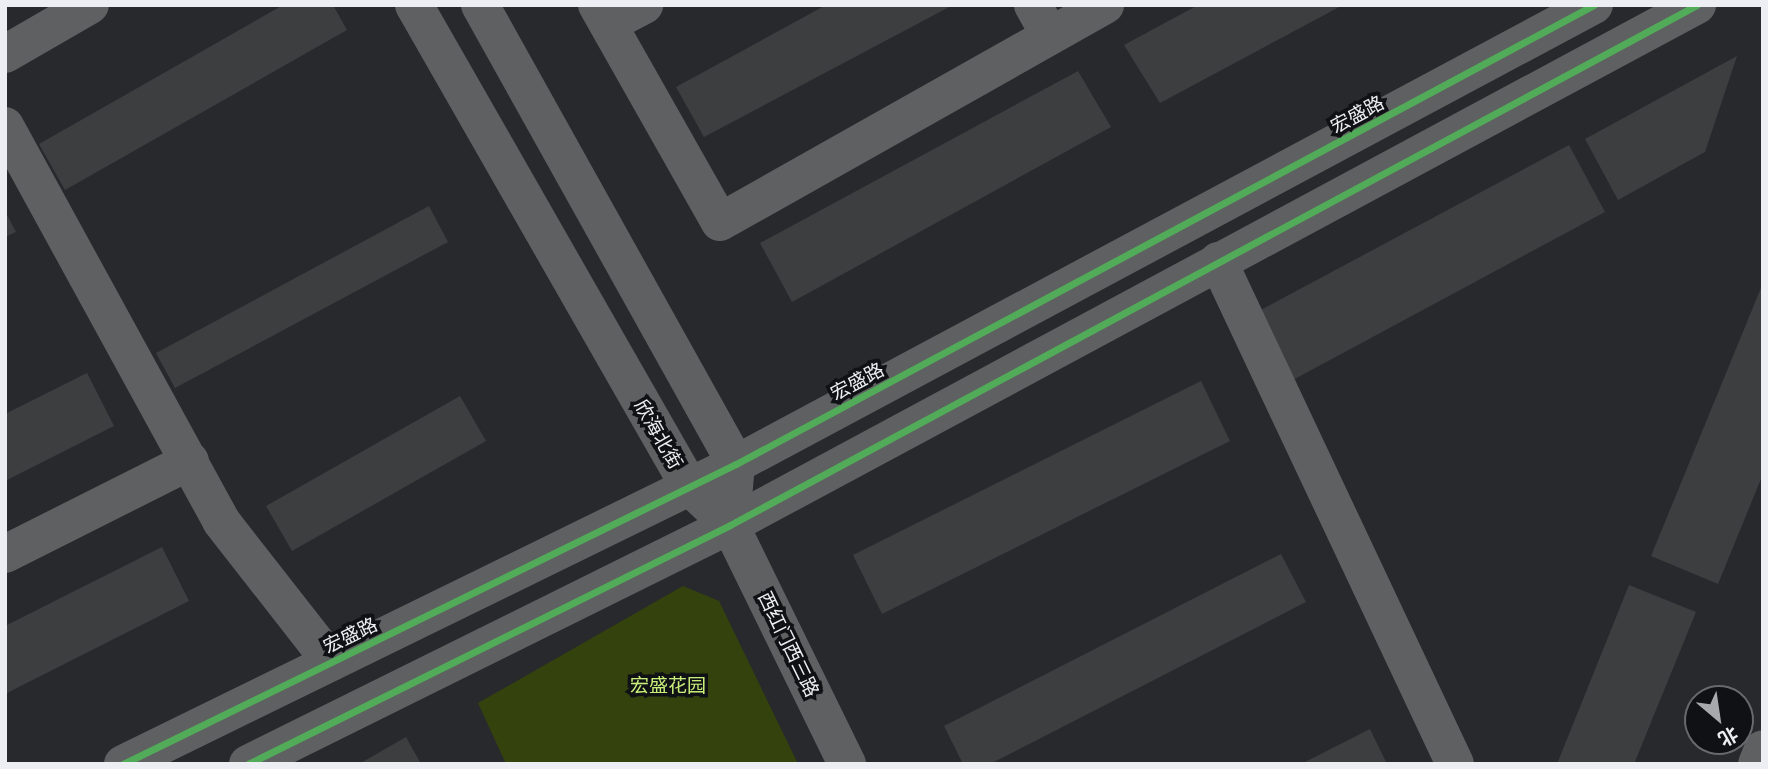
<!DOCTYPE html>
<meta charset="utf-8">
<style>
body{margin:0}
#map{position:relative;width:1768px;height:769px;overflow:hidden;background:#28292c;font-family:"Golos Text","Noto Sans SC",sans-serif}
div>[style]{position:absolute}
.green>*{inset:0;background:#34430d}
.building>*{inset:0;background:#3d3e40}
.minor>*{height:38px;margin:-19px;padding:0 19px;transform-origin:19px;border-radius:19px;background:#5f6061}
.cycleway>*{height:7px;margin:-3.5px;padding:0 3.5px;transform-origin:3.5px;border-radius:3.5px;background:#51ab58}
span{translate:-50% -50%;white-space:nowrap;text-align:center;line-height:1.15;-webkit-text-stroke:7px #101114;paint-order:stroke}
.street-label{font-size:19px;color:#edeef3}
.park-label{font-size:19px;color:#c9ef7b}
.frame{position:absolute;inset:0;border:7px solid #edeef3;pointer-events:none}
.north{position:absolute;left:1684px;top:685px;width:70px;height:70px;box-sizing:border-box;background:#101114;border:2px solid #68696d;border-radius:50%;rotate:151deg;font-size:19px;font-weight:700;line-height:28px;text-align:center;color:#edeef3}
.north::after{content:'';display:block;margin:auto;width:24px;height:32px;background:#a8a9ad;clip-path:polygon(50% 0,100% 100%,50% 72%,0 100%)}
</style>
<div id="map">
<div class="green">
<div style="clip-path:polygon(683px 586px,719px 601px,798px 764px,506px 764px,478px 703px)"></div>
</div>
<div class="building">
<div style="clip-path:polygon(283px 5px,333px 5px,347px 30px,65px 190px,39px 144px)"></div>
<div style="clip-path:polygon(826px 5px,953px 5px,704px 137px,676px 87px)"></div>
<div style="clip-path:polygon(1198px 5px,1343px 5px,1160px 103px,1124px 45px)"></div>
<div style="clip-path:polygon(1737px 56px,1705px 152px,1618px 200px,1585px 139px)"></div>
<div style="clip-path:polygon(1078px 71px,1111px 127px,792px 302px,760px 243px)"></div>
<div style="clip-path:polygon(1569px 145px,1605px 212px,1291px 381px,1255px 313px)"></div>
<div style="clip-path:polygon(429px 206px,448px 242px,175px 388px,156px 353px)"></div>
<div style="clip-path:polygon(5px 211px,16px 232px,5px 237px)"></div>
<div style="clip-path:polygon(1763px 283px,1763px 474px,1718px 584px,1651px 556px)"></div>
<div style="clip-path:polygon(87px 373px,114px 426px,5px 481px,5px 414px)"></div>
<div style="clip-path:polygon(1201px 381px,1230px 441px,882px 614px,853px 555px)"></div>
<div style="clip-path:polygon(460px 396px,486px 441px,292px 551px,266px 506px)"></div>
<div style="clip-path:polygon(162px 547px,189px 601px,5px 694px,5px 626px)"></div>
<div style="clip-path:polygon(1281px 554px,1306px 602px,990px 764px,963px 764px,944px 726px)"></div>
<div style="clip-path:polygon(1629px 585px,1696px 612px,1634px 764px,1557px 764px)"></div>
<div style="clip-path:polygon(1370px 729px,1387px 764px,1301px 764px)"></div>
<div style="clip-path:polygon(406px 737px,421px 764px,359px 764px)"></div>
</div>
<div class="minor">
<div style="left:414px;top:5px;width:554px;rotate:60.24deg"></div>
<div style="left:689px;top:486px;width:57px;rotate:43.6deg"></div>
<div style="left:730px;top:525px;width:266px;rotate:63.9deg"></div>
<div style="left:480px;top:5px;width:526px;rotate:60.85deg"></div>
<div style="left:736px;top:464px;width:24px;rotate:95deg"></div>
<div style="left:597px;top:5px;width:249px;rotate:60.5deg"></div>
<div style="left:720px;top:222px;width:442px;rotate:-29.4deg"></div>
<div style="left:1033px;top:5px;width:35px;rotate:61deg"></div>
<div style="left:608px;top:24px;width:41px;rotate:-27.8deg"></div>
<div style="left:5px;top:54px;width:98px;rotate:-30deg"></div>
<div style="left:5px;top:126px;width:450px;rotate:61.3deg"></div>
<div style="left:221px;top:521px;width:179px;rotate:52deg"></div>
<div style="left:1218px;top:261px;width:556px;rotate:64.77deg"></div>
<div style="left:5px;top:554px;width:207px;rotate:-26.7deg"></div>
<div style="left:123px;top:764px;width:682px;rotate:-26.08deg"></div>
<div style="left:736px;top:464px;width:973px;rotate:-28.15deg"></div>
<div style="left:248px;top:764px;width:538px;rotate:-26.37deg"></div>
<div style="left:730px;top:525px;width:1098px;rotate:-28.27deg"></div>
<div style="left:1757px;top:764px;width:16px;rotate:-68deg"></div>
</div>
<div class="cycleway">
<div style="left:123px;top:764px;width:682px;rotate:-26.08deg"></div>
<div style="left:736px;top:464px;width:973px;rotate:-28.15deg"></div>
<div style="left:248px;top:764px;width:538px;rotate:-26.37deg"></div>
<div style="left:730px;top:525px;width:1098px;rotate:-28.27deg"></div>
</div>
<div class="street-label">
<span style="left:1357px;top:114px;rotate:-28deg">宏盛路</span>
<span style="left:857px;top:381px;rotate:-28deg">宏盛路</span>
<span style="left:659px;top:434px;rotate:60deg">欣海北街</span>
<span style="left:350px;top:635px;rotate:-26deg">宏盛路</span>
<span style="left:789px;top:644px;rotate:64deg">西红门西三路</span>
</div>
<div class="park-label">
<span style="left:668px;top:685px">宏盛花园</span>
</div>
<div class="frame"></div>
<div class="north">北</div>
</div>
